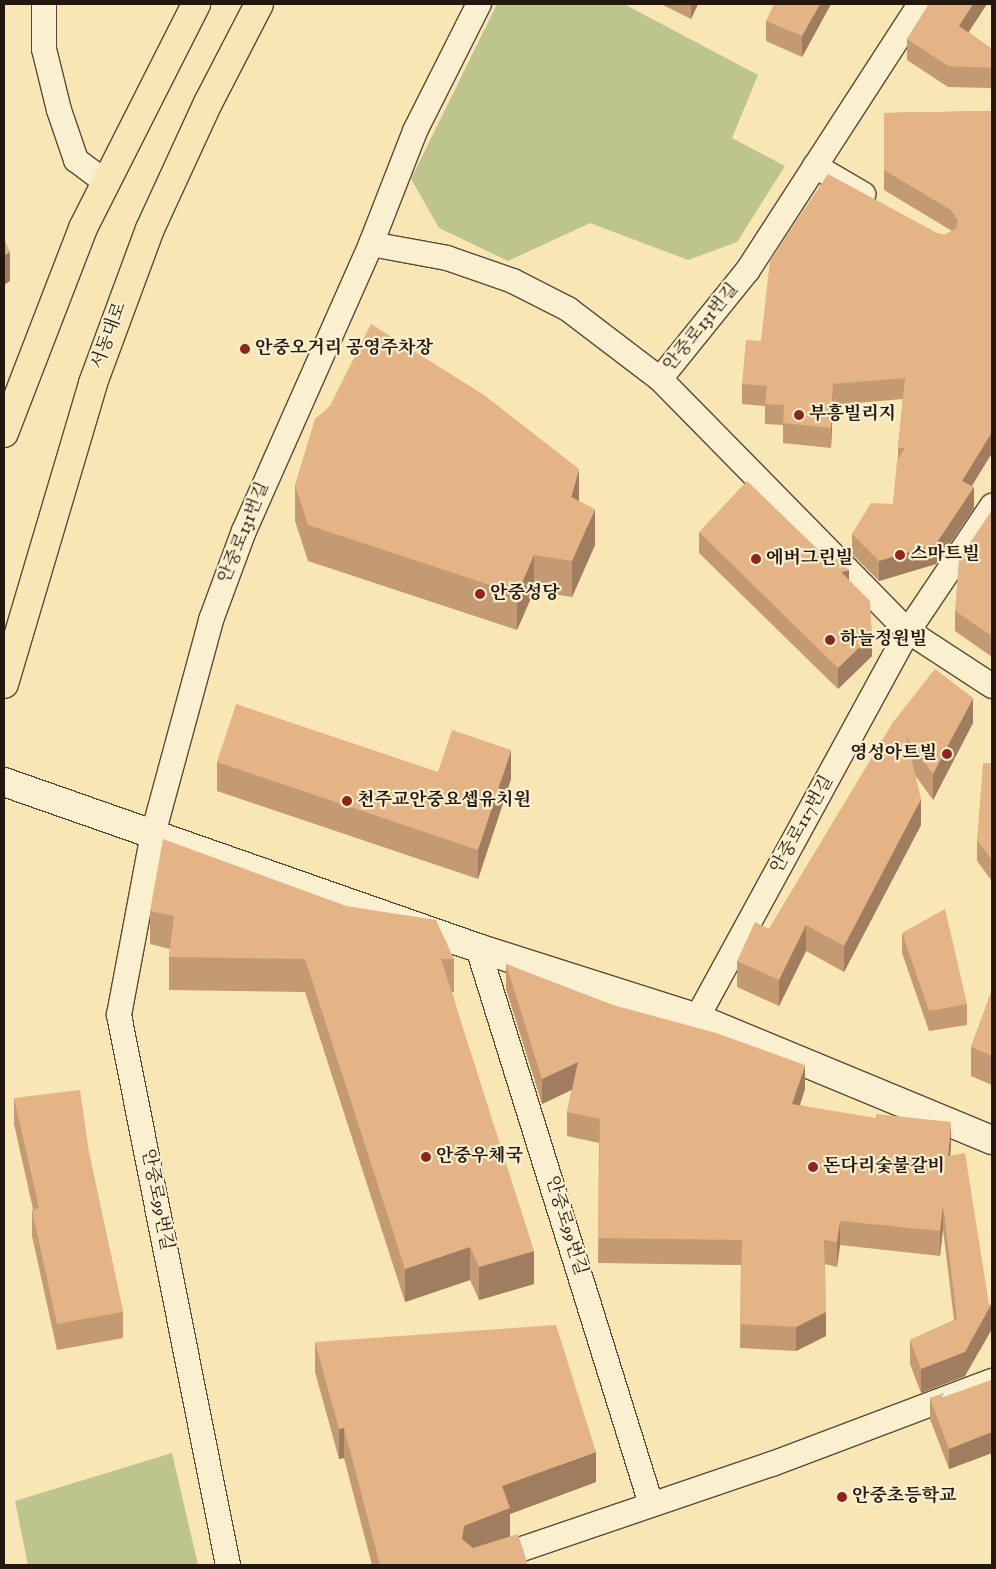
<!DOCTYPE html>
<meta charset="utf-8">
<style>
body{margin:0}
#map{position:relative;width:996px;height:1569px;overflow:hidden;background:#f8e6b4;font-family:"IM FELL English","Noto Serif KR",serif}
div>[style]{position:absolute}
.green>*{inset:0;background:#bdc58d}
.roads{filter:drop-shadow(1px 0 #584b38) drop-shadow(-1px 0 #584b38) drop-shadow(0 1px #584b38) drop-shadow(0 -1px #584b38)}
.lane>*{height:24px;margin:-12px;padding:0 12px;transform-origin:12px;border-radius:12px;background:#faefce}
.street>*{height:28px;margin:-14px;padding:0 14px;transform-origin:14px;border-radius:14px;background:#faefce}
.primary>*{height:28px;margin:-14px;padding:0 14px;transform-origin:14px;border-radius:14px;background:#f8e6b4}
.wall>*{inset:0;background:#c49a73}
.shaded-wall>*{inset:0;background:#a07d5e}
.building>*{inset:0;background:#e4b386}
.dots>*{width:14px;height:14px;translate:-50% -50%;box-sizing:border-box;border:2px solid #faefce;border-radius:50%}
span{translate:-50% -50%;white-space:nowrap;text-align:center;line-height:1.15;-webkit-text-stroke:4.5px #faefce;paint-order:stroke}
.street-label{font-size:18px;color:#23170f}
.poi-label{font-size:18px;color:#23170f;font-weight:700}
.left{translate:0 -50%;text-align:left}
.right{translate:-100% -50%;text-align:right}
.frame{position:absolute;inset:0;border:5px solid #23170f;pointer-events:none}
</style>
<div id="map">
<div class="green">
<div style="clip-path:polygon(497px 4px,624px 4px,758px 75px,732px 138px,785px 166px,737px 242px,688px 260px,590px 223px,508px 261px,439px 228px,411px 179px)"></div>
<div style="clip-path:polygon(172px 1453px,198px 1565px,28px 1565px,15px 1501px)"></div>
</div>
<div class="roads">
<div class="lane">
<div style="left:44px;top:4px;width:45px;rotate:90deg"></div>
<div style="left:44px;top:49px;width:63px;rotate:76.2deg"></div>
<div style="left:59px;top:110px;width:53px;rotate:71.2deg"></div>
<div style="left:76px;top:160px;width:36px;rotate:37deg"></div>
<div style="left:815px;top:166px;width:56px;rotate:30.3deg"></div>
<div style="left:371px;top:244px;width:77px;rotate:10.4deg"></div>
<div style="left:447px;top:258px;width:70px;rotate:19.2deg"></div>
<div style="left:513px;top:281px;width:62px;rotate:27deg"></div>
<div style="left:568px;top:309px;width:116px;rotate:37.3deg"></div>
<div style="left:660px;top:379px;width:140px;rotate:-51.1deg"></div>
<div style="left:748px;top:270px;width:317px;rotate:-57.1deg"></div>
<div style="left:660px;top:379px;width:354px;rotate:45.5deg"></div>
<div style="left:908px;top:631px;width:100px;rotate:33.2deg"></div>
<div style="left:478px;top:948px;width:582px;rotate:72.72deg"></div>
<div style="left:697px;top:1018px;width:441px;rotate:-61.4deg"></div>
<div style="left:908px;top:631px;width:151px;rotate:-56.1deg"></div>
<div style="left:228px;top:1565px;width:561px;rotate:-101.21deg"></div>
<div style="left:119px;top:1015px;width:184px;rotate:-79.4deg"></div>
<div style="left:153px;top:834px;width:222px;rotate:-74.8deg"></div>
<div style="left:211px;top:620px;width:95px;rotate:-69.7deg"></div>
<div style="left:244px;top:531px;width:314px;rotate:-66.1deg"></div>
<div style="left:371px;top:244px;width:121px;rotate:-68.7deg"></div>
<div style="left:415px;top:131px;width:142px;rotate:-63.3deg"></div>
<div style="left:475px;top:1565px;width:314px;rotate:-18.8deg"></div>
<div style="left:772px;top:1464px;width:235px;rotate:-20.7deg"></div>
</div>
<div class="street">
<div style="left:4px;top:782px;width:502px;rotate:19.3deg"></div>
<div style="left:478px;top:948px;width:230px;rotate:17.7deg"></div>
<div style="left:697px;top:1018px;width:319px;rotate:22.5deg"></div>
</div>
<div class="primary">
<div style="left:4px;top:433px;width:220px;rotate:-68.9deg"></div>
<div style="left:83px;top:228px;width:251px;rotate:-63.2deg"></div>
<div style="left:4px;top:684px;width:314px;rotate:-73.5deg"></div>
<div style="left:93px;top:383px;width:164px;rotate:-69.7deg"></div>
<div style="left:150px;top:229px;width:139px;rotate:-65.3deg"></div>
<div style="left:208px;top:103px;width:111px;rotate:-62.7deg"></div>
</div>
</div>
<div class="wall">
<div style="clip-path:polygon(661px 4px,698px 4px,691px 19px)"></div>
<div style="clip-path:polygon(831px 4px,802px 57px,766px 41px,766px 21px)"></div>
<div style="clip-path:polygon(929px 4px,987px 4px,968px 32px,992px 49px,992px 88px,948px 87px,907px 60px,907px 39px)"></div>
<div style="clip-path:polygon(992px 111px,992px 453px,972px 486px,974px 508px,936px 564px,879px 581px,852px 554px,852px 534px,893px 504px,898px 459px,898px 448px,903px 399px,833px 405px,831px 448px,783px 443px,783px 425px,765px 424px,765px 406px,742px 404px,742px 384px,761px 341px,937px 233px,944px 235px,952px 231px,884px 190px,884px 113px)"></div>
<div style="clip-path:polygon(330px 406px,579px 501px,595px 545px,572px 597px,534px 591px,517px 630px,308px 561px,295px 521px,295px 485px)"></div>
<div style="clip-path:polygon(992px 510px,992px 657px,955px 631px,955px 611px)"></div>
<div style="clip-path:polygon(699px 532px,849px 580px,872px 656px,838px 689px,699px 553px)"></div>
<div style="clip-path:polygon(894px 721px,973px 723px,933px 800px,915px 775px,921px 825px,844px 972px,806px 951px,779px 1006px,737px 987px,737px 961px,769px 929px)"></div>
<div style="clip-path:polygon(217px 762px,511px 779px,478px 879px,217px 791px)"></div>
<div style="clip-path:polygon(992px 763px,992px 881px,977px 861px,977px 840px)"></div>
<div style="clip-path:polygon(150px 911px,454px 959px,454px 992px,452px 992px,534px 1284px,479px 1300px,470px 1280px,405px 1302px,305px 992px,169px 990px,169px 957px,170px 949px,150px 944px)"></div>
<div style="clip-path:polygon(902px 933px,967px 1004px,967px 1025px,929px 1031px,902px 953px)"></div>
<div style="clip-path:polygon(506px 964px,805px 1089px,800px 1105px,951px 1146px,950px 1155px,965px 1376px,921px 1393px,910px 1364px,910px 1340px,954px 1320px,943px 1229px,940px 1256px,840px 1245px,837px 1267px,825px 1264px,826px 1336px,796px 1351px,740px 1348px,741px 1265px,598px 1263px,599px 1143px,567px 1136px,567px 1112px,572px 1089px,542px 1104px,506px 989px)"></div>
<div style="clip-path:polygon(992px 990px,992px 1085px,971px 1076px,971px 1047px)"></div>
<div style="clip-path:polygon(14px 1098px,89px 1153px,123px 1312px,123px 1338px,57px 1350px,32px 1236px,32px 1210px,33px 1209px,14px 1124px)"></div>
<div style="clip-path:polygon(315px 1342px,596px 1482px,510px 1514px,510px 1537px,528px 1565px,372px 1565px,344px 1458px,339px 1459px,315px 1372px)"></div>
<div style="clip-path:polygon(992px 1382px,992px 1453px,949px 1469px,930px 1419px,930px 1398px,944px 1397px)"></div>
</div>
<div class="shaded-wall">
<div style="clip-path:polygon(691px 4px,698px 4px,691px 19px)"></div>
<div style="clip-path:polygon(820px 4px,831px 4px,802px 57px,802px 36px)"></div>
<div style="clip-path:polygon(973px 4px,987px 4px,959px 47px,959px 26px)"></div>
<div style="clip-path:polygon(10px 252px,10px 281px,4px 285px,4px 255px)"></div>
<div style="clip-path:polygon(833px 384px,833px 405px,831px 448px,831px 428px)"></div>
<div style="clip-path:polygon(992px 432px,992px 453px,962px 501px,962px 481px)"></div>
<div style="clip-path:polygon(579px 469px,579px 505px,571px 497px)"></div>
<div style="clip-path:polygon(974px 487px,974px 508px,936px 564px,879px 581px,879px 561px)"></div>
<div style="clip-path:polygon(595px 509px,595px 545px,572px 597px,572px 561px)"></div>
<div style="clip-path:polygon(534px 555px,534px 591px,517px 630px,517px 594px)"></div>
<div style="clip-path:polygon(849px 570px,849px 590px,841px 572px)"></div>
<div style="clip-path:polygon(872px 635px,872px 656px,838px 689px,838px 668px)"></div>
<div style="clip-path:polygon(973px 698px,973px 723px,933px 800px,933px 774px)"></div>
<div style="clip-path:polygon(511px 750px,511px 779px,478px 879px,478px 850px)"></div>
<div style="clip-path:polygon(921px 799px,921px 825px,844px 972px,844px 946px)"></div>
<div style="clip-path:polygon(806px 925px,806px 951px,779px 1006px,779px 980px)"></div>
<div style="clip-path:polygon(578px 1062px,578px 1087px,542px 1104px,542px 1079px)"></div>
<div style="clip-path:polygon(805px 1065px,805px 1089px,792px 1128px,792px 1104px)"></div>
<div style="clip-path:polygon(951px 1122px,951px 1146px,948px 1180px,948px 1156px)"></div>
<div style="clip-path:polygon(943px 1205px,943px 1229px,940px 1256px,940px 1231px)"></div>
<div style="clip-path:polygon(840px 1221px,840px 1245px,837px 1267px,837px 1242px)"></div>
<div style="clip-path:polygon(470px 1247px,470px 1280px,405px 1302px,405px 1269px)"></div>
<div style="clip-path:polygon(534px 1251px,534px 1284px,479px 1300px,479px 1267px)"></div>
<div style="clip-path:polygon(992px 1304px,992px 1329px,965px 1376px,921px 1393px,921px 1369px)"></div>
<div style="clip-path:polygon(826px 1312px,826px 1336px,796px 1351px,796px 1327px)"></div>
<div style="clip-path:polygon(344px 1428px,344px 1458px,339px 1459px,339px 1429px)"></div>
<div style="clip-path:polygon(992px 1432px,992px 1453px,949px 1469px,949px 1449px)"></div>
<div style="clip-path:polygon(596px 1452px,596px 1482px,510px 1514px,510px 1539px,463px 1565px,462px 1539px,464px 1526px,502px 1486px)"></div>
</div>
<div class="building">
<div style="clip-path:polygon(774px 4px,820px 4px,802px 36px,766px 21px)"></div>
<div style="clip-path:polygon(929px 4px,973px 4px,959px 26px,992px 49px,992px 68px,948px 66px,907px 39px)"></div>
<div style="clip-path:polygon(992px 111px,992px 432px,962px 481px,974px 487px,936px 544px,879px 561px,852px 534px,871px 503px,893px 504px,897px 461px,905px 448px,898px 448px,905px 378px,833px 384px,831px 428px,783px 423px,784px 405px,765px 404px,767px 386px,742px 384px,746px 340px,761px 341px,770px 260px,828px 174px,937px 233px,944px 235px,956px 229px,958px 221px,951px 210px,884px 170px,884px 113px)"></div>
<div style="clip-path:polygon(4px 239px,10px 252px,4px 255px)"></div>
<div style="clip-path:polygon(371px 324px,484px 395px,579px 469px,571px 497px,595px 509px,572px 561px,534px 555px,517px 594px,308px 525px,295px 485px,315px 419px,330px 406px)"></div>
<div style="clip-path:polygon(747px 481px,833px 564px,837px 558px,849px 570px,841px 572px,870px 601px,872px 635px,838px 668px,699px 532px)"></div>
<div style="clip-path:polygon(992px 510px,992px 636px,955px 611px,959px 559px)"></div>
<div style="clip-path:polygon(935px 669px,973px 698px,933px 774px,906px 737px,921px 799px,844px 946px,806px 925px,779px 980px,737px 961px,755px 922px,769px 929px,894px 721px)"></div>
<div style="clip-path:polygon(236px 704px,438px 772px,452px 730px,511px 750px,478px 850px,217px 762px)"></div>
<div style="clip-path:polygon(983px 763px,992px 763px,992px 860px,977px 840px)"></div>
<div style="clip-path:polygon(163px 839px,346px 906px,436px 920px,454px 959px,441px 959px,534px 1251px,479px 1267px,470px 1247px,405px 1269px,305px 959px,169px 957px,174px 916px,150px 911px)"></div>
<div style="clip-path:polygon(945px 909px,967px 1004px,929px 1011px,902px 933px)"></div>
<div style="clip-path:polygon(506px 964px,613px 1005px,716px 1033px,805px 1065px,792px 1104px,876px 1118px,876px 1114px,951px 1122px,948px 1156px,965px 1153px,989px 1305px,992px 1303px,965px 1352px,921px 1369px,910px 1340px,957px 1319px,943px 1205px,940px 1231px,840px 1221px,837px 1242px,824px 1240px,826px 1312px,796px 1327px,740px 1324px,742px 1240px,598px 1238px,600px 1119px,567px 1112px,578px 1062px,542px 1079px)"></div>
<div style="clip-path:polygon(992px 990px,992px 1056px,971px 1047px)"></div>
<div style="clip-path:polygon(80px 1090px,89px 1153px,123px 1312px,57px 1324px,32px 1210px,39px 1208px,14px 1098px)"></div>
<div style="clip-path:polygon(556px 1325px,596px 1452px,502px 1486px,510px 1508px,464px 1526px,462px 1539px,473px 1548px,518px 1534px,528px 1565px,380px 1565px,344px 1428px,339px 1429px,315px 1342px)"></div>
<div style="clip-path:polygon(991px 1380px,992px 1382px,992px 1432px,949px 1449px,930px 1398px,944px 1393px,941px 1398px)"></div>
</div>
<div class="dots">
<div style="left:245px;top:349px;background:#8f2418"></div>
<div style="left:799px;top:415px;background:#8f2418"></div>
<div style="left:900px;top:555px;background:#8f2418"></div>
<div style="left:756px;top:559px;background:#8f2418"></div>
<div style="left:480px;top:594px;background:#8f2418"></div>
<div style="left:830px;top:640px;background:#8f2418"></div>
<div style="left:947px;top:754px;background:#8f2418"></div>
<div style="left:347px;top:801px;background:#8f2418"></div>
<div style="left:426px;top:1157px;background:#8f2418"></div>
<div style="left:813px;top:1167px;background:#8f2418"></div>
<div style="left:842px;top:1497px;background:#8f2418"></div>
</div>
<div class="street-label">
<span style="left:702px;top:328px;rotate:-51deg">안중로131번길</span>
<span style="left:110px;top:336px;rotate:-70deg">서동대로</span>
<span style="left:245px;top:533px;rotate:-68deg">안중로131번길</span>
<span style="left:803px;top:825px;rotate:-61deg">안중로117번길</span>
<span style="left:156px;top:1200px;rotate:79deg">안중로99번길</span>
<span style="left:565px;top:1226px;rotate:73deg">안중로99번길</span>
</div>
<div class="poi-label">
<span class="left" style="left:255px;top:349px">안중오거리 공영주차장</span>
<span class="left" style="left:809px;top:415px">부흥빌리지</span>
<span class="left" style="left:910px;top:555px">스마트빌</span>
<span class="left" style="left:766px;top:559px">에버그린빌</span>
<span class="left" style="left:490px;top:594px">안중성당</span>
<span class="left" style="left:840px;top:640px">하늘정원빌</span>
<span class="right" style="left:937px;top:754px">영성아트빌</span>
<span class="left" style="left:357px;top:801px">천주교안중요셉유치원</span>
<span class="left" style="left:436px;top:1157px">안중우체국</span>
<span class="left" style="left:823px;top:1167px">돈다리숯불갈비</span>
<span class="left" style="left:852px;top:1497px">안중초등학교</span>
</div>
<div class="frame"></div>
</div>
